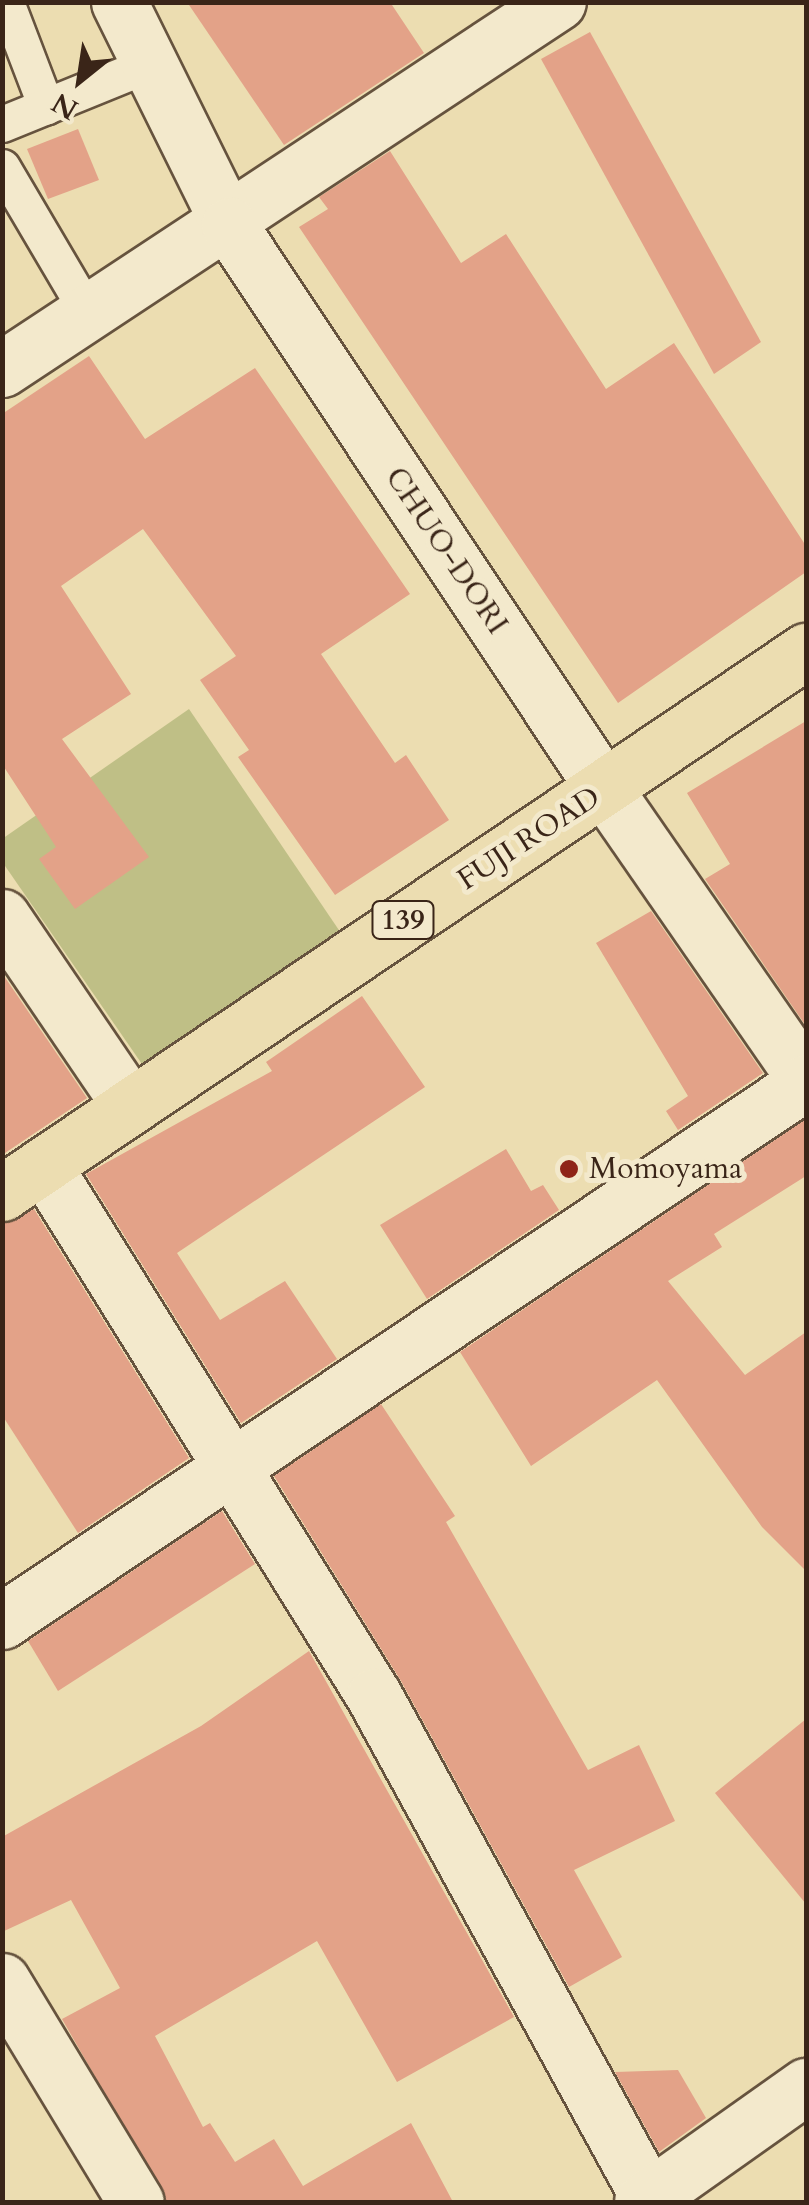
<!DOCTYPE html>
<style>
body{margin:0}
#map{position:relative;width:809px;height:2205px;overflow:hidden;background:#ecddb1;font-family:Cardo,serif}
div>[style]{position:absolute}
.green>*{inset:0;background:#bfbf86}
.building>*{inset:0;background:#e3a288}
.roads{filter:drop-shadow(2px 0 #66533e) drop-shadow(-2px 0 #66533e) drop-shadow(0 2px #66533e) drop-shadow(0 -2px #66533e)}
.lane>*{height:35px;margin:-17.5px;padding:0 17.5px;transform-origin:17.5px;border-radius:17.5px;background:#f3e9cc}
.street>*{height:55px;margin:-27.5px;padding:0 27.5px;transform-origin:27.5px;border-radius:27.5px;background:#f3e9cc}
.secondary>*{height:55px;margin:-27.5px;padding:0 27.5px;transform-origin:27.5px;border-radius:27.5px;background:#f3e9cc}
.highway>*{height:55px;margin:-27.5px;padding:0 27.5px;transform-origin:27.5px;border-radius:27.5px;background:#ecddb1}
.dots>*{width:28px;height:28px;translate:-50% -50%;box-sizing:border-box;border:5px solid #f3e9cc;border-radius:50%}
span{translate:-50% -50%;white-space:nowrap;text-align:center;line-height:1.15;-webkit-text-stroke:10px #f3e9cc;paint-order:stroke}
.shield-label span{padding:2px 8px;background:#f3e9cc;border:2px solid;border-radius:8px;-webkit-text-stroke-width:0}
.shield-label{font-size:28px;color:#3a2518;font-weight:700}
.street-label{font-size:30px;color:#3a2518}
.poi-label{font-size:30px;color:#3a2518}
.left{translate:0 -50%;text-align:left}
.frame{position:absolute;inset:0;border:5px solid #3a2518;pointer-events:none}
.north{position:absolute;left:30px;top:30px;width:100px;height:100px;-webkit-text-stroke:8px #f3e9cc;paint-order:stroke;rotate:210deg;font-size:28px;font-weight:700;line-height:40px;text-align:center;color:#3a2518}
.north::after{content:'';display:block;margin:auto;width:35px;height:45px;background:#3a2518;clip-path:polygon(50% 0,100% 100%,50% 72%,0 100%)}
</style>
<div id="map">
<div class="green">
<div style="clip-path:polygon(189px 709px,347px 942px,144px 1067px,3px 863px,2px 839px)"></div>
</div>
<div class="building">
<div style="clip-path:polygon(187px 2px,390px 2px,424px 53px,284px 145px)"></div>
<div style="clip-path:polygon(590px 32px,761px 342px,714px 374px,541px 59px)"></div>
<div style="clip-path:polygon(78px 129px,99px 180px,48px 199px,27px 149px)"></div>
<div style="clip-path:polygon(390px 151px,461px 263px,506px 234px,606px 389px,674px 343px,806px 546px,806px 572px,618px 703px,299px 227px,328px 209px,319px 197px)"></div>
<div style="clip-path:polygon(89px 356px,145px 439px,255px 368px,410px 594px,321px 654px,395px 763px,406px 755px,449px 820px,335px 895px,238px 757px,249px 750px,200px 680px,236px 656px,143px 529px,61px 586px,131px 694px,62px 739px,149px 857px,75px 909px,39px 859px,56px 847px,2px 764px,2px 414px)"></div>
<div style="clip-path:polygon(806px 721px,806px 1026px,705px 879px,730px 864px,687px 793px)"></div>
<div style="clip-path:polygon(651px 911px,763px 1073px,678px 1130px,666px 1111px,688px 1096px,596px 943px)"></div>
<div style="clip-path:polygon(2px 973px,87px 1098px,2px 1155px)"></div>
<div style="clip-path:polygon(362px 996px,425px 1087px,177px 1253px,220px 1320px,285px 1281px,337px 1359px,241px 1423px,86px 1174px,272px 1071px,266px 1062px)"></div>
<div style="clip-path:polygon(806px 1119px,806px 1176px,714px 1234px,722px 1247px,668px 1281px,745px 1375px,806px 1332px,806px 1571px,762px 1527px,657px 1380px,531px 1466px,460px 1352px)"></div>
<div style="clip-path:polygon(506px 1149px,531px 1191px,543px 1185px,559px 1210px,427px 1299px,380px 1225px)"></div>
<div style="clip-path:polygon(34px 1209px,189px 1458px,78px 1533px,2px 1415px,2px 1224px)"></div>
<div style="clip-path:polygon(381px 1404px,455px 1516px,446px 1522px,588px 1770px,639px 1745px,675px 1821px,574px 1870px,622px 1957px,569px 1987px,401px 1681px,274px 1476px)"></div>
<div style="clip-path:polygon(222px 1511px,255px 1564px,58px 1691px,28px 1641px)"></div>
<div style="clip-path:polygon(309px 1651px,514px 2017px,397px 2082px,317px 1941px,155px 2036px,203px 2127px,210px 2123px,235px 2162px,274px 2139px,303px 2186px,411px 2123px,453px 2202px,167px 2202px,62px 2019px,120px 1988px,71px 1900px,2px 1932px,2px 1837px,201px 1726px)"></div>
<div style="clip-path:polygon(806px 1719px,806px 1904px,715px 1793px)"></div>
<div style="clip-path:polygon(678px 2070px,706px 2118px,659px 2152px,615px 2072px)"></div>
</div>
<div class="roads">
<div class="lane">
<div style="left:6px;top:2px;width:112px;rotate:69.1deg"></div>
<div style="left:2px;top:124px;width:154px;rotate:-22.1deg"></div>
<div style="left:2px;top:167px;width:169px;rotate:59.5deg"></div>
</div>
<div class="street">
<div style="left:2px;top:369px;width:666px;rotate:-33.43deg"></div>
<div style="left:605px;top:790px;width:353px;rotate:55.3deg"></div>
<div style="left:2px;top:917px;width:226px;rotate:55.8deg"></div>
<div style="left:44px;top:1166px;width:624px;rotate:58.09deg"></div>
<div style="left:374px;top:1696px;width:572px;rotate:61.29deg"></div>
<div style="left:2px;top:1621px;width:968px;rotate:-33.84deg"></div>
<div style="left:2px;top:1981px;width:258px;rotate:58.8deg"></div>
<div style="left:642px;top:2202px;width:201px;rotate:-35.3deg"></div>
</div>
<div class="secondary">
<div style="left:119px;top:2px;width:249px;rotate:63.7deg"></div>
<div style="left:229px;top:225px;width:679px;rotate:56.36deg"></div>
</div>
<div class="highway">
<div style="left:2px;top:1193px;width:970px;rotate:-33.99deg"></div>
</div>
</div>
<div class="dots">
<div style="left:569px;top:1169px;background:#8f2418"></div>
</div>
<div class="shield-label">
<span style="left:403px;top:920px">139</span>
</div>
<div class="street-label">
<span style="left:446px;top:551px;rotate:56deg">CHUO-DORI</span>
<span style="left:529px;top:839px;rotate:-33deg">FUJI ROAD</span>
</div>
<div class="poi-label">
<span class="left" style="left:589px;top:1169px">Momoyama</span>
</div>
<div class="frame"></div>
<div class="north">N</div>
</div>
